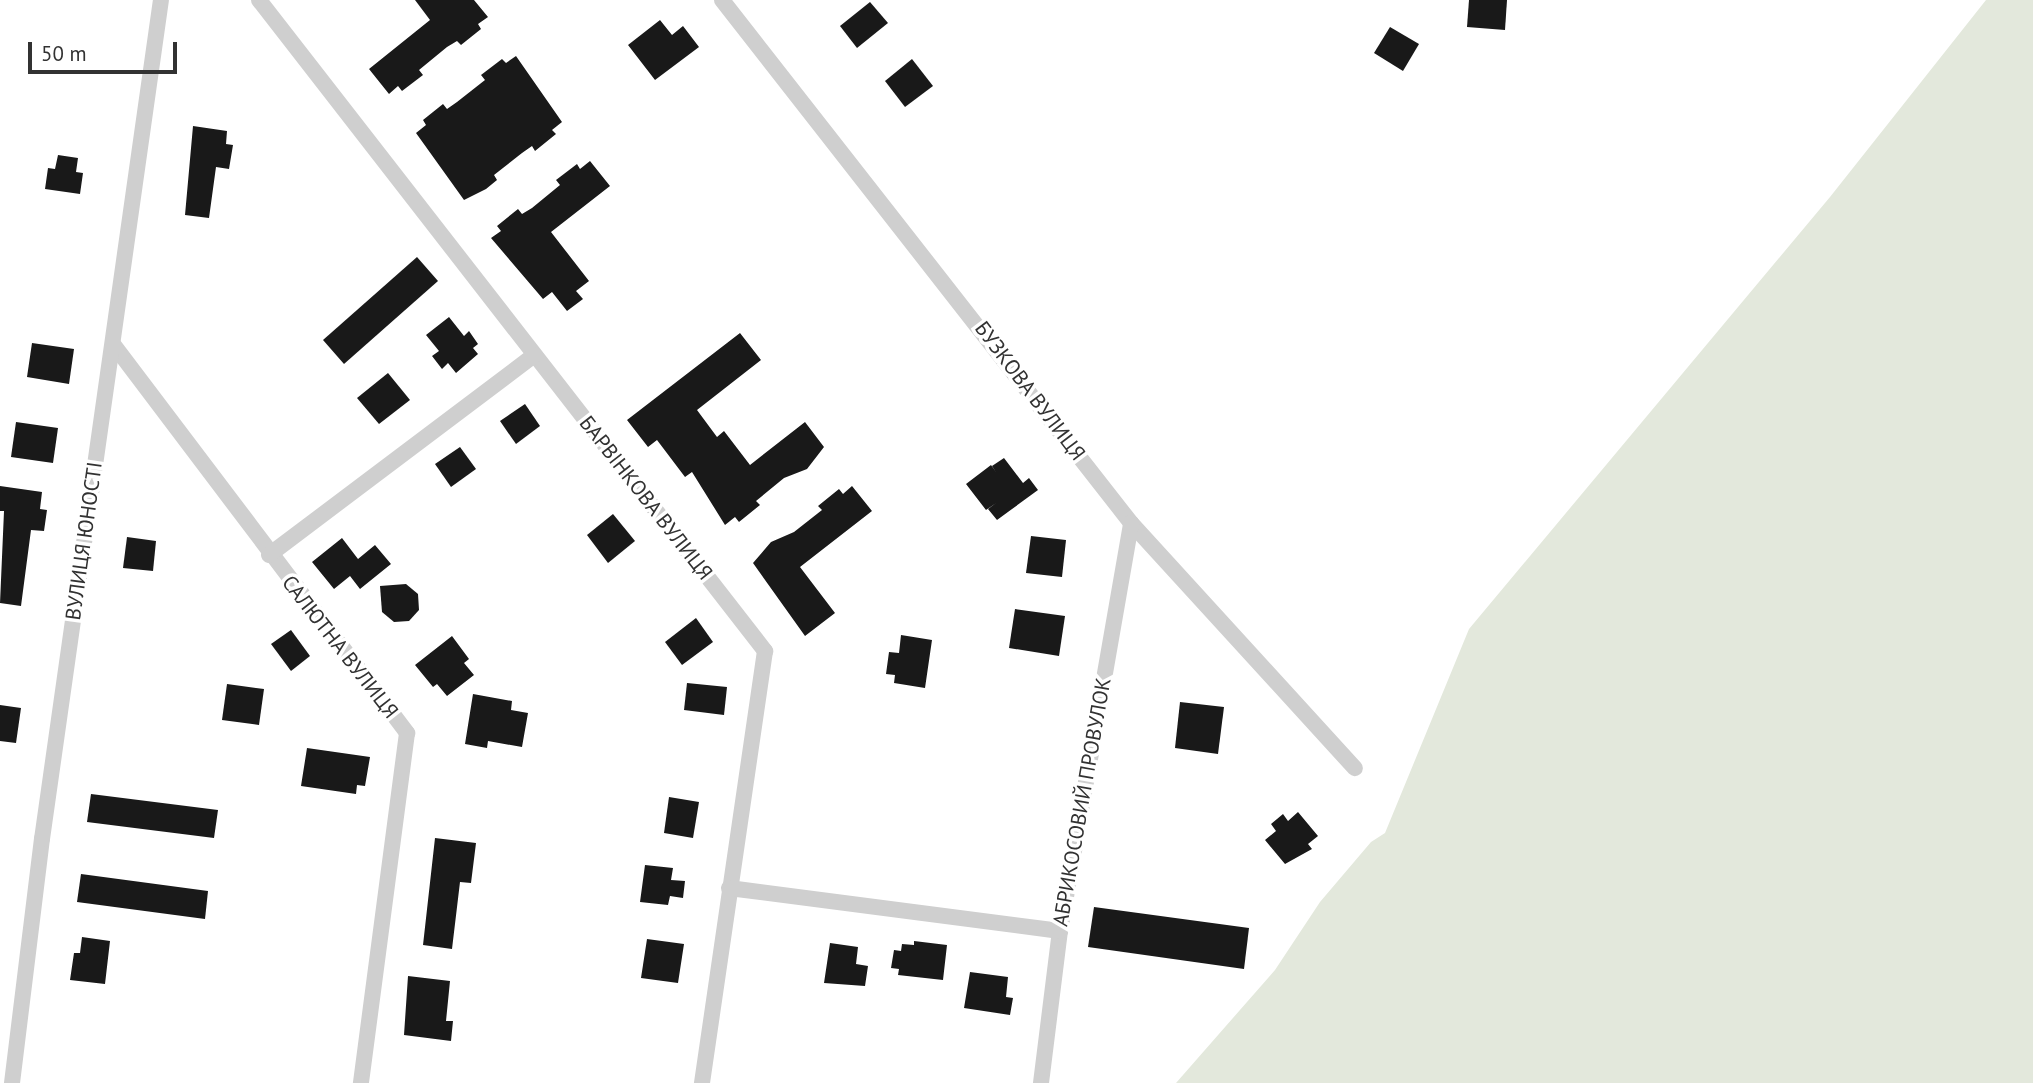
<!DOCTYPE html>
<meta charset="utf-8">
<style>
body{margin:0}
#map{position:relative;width:2033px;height:1083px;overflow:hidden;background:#fff;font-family:"PT Sans",sans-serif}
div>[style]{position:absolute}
.green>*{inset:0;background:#e3e8dc}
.building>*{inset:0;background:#191919}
.street>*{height:16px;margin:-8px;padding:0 8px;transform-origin:8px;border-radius:8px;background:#cfcfcf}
span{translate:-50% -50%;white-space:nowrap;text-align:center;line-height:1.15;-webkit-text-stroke:7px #fff;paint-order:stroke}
.street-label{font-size:21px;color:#323232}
.scale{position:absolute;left:28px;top:42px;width:149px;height:32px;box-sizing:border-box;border:4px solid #323232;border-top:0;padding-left:9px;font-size:21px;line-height:24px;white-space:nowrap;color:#323232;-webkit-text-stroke:5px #fff;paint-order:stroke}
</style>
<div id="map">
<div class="green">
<div style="clip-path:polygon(1986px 0,2033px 0,2033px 1083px,1176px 1083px,1275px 970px,1320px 902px,1371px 842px,1385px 833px,1469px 629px,1830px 197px)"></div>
</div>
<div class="building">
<div style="clip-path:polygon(415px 0,474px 0,488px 17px,478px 24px,481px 29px,461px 45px,457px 41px,447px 47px,419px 70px,423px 75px,402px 91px,398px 86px,389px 94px,369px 69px,430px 20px)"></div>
<div style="clip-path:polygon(1469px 0,1507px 0,1505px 30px,1467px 27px)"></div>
<div style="clip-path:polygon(870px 2px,888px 23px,857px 48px,840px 26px)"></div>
<div style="clip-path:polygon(660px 20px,672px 35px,683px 26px,699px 47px,655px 80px,628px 45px)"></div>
<div style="clip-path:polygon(1390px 27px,1419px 44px,1403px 71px,1374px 53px)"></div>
<div style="clip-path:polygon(516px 56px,562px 122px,552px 130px,556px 134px,535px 151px,532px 146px,522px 153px,494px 175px,497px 180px,486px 189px,464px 200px,416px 133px,426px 125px,423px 120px,443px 104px,447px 109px,457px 102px,485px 80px,481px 75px,502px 59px,506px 63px)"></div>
<div style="clip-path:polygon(912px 59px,933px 86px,905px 107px,885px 81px)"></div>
<div style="clip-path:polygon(193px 126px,227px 131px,226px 144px,233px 145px,229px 169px,216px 167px,209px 218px,185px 215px)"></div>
<div style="clip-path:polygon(58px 155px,78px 158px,76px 172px,83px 173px,80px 194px,45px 189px,48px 168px,55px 169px)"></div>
<div style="clip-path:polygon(590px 161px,610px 186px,551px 232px,589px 281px,576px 291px,583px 299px,567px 311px,552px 292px,543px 299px,491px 238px,501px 231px,497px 226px,518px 209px,522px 214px,532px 208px,560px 185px,556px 180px,577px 164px,580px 169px)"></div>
<div style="clip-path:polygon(417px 257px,438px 281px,344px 364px,323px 340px)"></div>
<div style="clip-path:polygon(449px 317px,464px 336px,469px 331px,478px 344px,473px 348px,478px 354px,456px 373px,448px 363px,442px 369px,432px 356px,439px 351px,426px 335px)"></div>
<div style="clip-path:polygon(740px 333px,761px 360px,697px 410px,717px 437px,724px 431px,750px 465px,805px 422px,824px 447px,807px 469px,784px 478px,756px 501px,760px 505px,739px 522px,735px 517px,725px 525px,692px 472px,685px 477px,657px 440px,648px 447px,627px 420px)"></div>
<div style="clip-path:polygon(32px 343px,74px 349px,69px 384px,27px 377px)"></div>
<div style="clip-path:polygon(388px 373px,410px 400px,379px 424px,357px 398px)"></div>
<div style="clip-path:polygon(525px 404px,540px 426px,516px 444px,500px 421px)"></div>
<div style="clip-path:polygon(16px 422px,58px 428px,53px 463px,11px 457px)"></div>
<div style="clip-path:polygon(460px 447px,476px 469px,451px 487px,435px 464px)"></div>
<div style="clip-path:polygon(1004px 458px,1023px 483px,1029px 478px,1038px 490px,997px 520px,988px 509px,996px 503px,986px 510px,966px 484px,991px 465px,996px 472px,992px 466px)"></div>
<div style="clip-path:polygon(0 486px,42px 492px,40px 509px,47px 510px,44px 531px,31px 530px,21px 606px,0 603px,4px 511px,0 511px)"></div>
<div style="clip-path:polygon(852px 486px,872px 511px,800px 567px,835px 613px,805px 636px,753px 563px,771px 542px,794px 532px,822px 510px,818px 506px,839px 489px,843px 494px)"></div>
<div style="clip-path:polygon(613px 514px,635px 541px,608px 563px,587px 535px)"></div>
<div style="clip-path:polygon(1031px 536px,1066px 540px,1062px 577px,1026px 573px)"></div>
<div style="clip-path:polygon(127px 537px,156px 541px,153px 571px,123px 568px)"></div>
<div style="clip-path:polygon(342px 538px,358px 559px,375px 545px,391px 564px,360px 589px,350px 576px,334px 589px,312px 562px)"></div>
<div style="clip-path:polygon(406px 584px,418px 594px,419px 610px,409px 621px,394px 622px,382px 612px,380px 586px)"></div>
<div style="clip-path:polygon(1015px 609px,1065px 616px,1059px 656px,1009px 648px)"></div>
<div style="clip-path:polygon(696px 618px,713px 642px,682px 665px,665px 642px)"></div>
<div style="clip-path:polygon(291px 630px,310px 656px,291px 671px,271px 644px)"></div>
<div style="clip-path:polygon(901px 635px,932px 640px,925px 688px,894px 683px,895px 675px,886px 674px,889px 652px,899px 653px)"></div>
<div style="clip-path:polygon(452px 636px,469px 659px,464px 663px,474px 675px,447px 696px,437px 684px,433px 687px,415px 665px)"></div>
<div style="clip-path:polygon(687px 683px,727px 687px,724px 715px,684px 710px)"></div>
<div style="clip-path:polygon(227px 684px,264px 689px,259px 725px,222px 720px)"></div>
<div style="clip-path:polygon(473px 694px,512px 701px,511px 710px,528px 713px,522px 747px,488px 741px,487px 748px,465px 744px)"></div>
<div style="clip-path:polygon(1180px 702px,1224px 707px,1218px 754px,1175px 748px)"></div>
<div style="clip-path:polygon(0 705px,21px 708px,16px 743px,0 741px)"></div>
<div style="clip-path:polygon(307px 748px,370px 757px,365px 786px,357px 785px,356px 794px,301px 786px)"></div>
<div style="clip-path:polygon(91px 794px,218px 810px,214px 838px,87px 822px)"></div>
<div style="clip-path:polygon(669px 797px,699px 802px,693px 838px,664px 833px)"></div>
<div style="clip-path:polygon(1298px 812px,1318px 836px,1308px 844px,1312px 849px,1285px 864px,1265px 840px,1276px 831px,1271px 824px,1283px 814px,1288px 821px)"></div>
<div style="clip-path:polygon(435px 838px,476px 843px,471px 883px,460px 882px,452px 949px,423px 945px)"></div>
<div style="clip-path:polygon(645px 865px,673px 868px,671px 880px,685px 881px,683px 898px,670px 896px,668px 905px,640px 902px)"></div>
<div style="clip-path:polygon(81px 874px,208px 891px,205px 919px,77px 902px)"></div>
<div style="clip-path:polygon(1094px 907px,1249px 928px,1244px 969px,1088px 947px)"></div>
<div style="clip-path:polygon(82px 937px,110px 941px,105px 984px,70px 980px,74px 953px,80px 953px)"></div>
<div style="clip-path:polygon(647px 939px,684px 944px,678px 983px,641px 978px)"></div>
<div style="clip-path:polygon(914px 941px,947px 945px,943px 980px,898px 975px,899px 969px,891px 968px,894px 950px,901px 951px,902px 944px,914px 945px)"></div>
<div style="clip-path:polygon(830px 943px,858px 947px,856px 964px,868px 966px,865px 986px,824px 983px)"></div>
<div style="clip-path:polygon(970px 972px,1008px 977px,1006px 997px,1013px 998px,1010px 1015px,964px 1008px)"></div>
<div style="clip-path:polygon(408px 976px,450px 981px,446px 1021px,453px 1021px,451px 1041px,404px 1035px)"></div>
</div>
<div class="street">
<div style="left:259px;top:0;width:825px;rotate:52.14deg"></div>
<div style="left:765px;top:651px;width:437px;rotate:98.3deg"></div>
<div style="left:722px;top:0;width:664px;rotate:51.97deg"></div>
<div style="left:1131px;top:523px;width:332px;rotate:47.6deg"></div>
<div style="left:113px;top:344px;width:488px;rotate:52.9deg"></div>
<div style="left:407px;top:733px;width:353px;rotate:97.5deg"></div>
<div style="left:269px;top:555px;width:332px;rotate:-37deg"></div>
<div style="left:729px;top:888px;width:334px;rotate:7.4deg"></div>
<div style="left:12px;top:1083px;width:246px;rotate:-83deg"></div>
<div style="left:42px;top:839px;width:847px;rotate:-81.93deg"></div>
<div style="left:1041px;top:1083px;width:153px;rotate:-82.9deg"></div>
<div style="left:1060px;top:931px;width:414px;rotate:-80.1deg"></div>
</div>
<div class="street-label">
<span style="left:1030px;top:391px;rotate:53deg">БУЗКОВА ВУЛИЦЯ</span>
<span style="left:646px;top:498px;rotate:52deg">БАРВІНКОВА ВУЛИЦЯ</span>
<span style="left:84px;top:541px;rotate:-82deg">ВУЛИЦЯ ЮНОСТІ</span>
<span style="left:340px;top:647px;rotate:52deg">САЛЮТНА ВУЛИЦЯ</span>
<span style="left:1082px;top:802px;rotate:-80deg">АБРИКОСОВИЙ ПРОВУЛОК</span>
</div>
<div class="scale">50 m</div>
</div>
